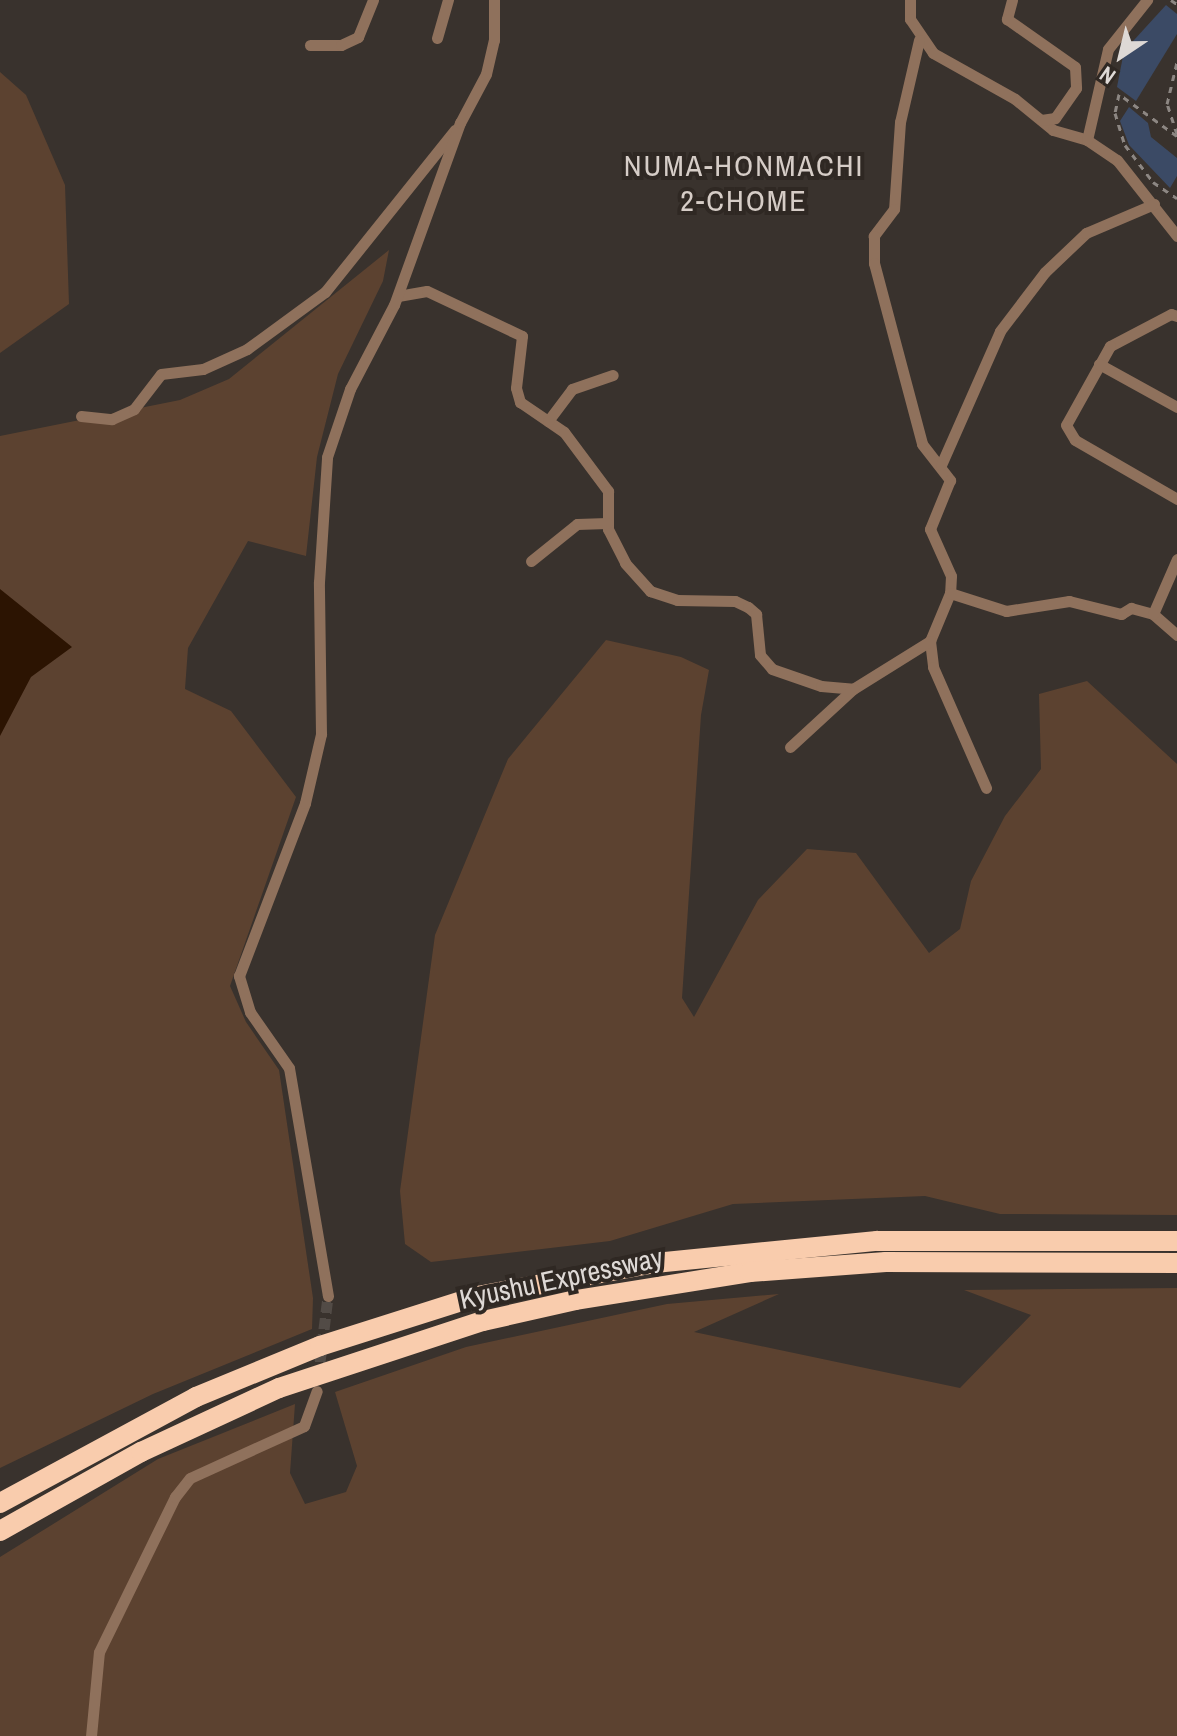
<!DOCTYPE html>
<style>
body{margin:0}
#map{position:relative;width:1177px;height:1736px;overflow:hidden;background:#39322d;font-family:"Archivo Narrow",sans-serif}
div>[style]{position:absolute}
.green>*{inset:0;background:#5c4230}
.water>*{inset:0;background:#2c1402}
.building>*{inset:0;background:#3b4a65}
.street-tunnel>*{height:11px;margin-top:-5.5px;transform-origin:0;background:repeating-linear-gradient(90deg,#524b46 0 11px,transparent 0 16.5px)}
.path>*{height:3px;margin-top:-1.5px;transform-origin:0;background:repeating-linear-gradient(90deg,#8d8783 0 6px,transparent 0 12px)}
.street>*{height:11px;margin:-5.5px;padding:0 5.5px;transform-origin:5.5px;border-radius:5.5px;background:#8f715c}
.highway>*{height:20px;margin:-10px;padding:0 10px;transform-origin:10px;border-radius:10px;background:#f9ccad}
span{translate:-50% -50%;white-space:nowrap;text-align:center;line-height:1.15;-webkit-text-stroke:8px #2f2823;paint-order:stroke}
.street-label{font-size:28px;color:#ded9d6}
.neighbourhood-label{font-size:30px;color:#d6cdc7;letter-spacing:2px}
.north{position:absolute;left:1081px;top:16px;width:80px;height:80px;-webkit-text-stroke:6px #2f2823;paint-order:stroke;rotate:215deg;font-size:22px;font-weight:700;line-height:32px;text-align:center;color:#ded9d6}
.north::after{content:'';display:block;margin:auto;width:28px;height:36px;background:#ded9d6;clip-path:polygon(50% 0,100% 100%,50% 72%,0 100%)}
</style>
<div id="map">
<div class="green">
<div style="clip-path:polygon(0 72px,26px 95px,65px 185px,69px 304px,0 353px)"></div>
<div style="clip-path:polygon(389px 250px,383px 281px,338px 374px,317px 457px,306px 556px,248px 541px,188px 648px,185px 689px,231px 711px,296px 797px,230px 986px,246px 1022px,279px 1070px,313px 1298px,312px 1329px,153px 1394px,0 1468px,0 436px,180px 400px,229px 379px)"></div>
<div style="clip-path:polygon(606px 640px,681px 657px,709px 670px,701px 715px,682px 998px,694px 1017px,758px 900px,807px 849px,856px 853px,929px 953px,960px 929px,971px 881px,1005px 816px,1041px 769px,1039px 694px,1087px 681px,1177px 764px,1177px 1215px,1000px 1214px,925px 1196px,733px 1204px,610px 1241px,431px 1262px,405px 1244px,400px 1191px,435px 935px,508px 759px)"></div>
<div style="clip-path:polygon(1177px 1288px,1177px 1736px,0 1736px,0 1557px,158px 1459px,295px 1404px,290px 1473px,305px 1504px,346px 1492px,357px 1466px,335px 1392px,466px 1347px,667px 1304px,779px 1294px,694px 1332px,960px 1388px,1031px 1315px,964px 1290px)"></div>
</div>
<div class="water">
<div style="clip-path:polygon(0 589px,72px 647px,31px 677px,0 736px)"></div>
</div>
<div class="building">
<div style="clip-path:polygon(1166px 5px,1177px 14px,1177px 34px,1136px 101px,1117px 87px,1124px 51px)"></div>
<div style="clip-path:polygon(1129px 107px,1148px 123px,1151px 137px,1177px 158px,1177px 176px,1170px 188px,1129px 145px,1120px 121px)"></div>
</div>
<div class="street-tunnel">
<div style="left:318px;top:1378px;width:83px;rotate:-83deg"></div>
</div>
<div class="path">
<div style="left:1171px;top:0;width:7px;rotate:34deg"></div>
<div style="left:1177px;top:134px;width:32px;rotate:-108deg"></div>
<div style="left:1167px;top:104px;width:43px;rotate:-76.6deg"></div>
<div style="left:1177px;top:136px;width:72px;rotate:-144.1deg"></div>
<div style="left:1119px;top:94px;width:19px;rotate:102deg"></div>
<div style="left:1115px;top:113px;width:34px;rotate:73deg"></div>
<div style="left:1125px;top:145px;width:46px;rotate:52.9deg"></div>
<div style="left:1153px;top:182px;width:29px;rotate:34deg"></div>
</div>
<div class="street">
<div style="left:910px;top:0;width:19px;rotate:90deg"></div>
<div style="left:910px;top:19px;width:41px;rotate:55.9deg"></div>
<div style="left:933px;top:53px;width:94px;rotate:29.3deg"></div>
<div style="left:1015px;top:99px;width:49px;rotate:39.2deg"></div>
<div style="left:1053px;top:130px;width:35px;rotate:16deg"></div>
<div style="left:1087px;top:140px;width:36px;rotate:34deg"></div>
<div style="left:1117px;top:160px;width:97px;rotate:51.7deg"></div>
<div style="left:1012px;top:0;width:20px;rotate:105deg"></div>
<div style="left:1007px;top:19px;width:83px;rotate:35.2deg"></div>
<div style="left:1075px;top:67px;width:21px;rotate:87deg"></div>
<div style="left:1076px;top:88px;width:37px;rotate:125deg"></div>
<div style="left:1055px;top:118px;width:14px;rotate:172deg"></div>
<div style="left:437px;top:38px;width:40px;rotate:-74deg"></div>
<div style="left:919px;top:40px;width:84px;rotate:103deg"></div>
<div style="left:900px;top:122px;width:87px;rotate:93.9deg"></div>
<div style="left:894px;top:209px;width:34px;rotate:127deg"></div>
<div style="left:874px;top:236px;width:27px;rotate:90deg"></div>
<div style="left:874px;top:263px;width:187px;rotate:75.1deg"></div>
<div style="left:922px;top:444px;width:46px;rotate:52.1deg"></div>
<div style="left:950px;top:480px;width:53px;rotate:112.2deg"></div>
<div style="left:930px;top:529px;width:51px;rotate:65.9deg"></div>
<div style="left:951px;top:576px;width:17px;rotate:93deg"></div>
<div style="left:950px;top:593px;width:52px;rotate:112.6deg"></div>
<div style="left:930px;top:641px;width:26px;rotate:83deg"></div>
<div style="left:933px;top:667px;width:132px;rotate:66.3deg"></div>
<div style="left:310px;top:45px;width:31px"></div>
<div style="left:341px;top:45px;width:19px;rotate:-25deg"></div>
<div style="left:358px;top:37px;width:40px;rotate:-68deg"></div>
<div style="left:1087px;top:140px;width:93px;rotate:-77deg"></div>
<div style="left:1108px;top:49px;width:63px;rotate:-51.5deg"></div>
<div style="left:398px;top:296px;width:29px;rotate:-10deg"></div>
<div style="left:427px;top:291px;width:105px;rotate:25.3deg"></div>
<div style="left:522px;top:336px;width:52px;rotate:96.6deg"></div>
<div style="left:516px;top:388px;width:15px;rotate:74deg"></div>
<div style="left:520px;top:402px;width:53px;rotate:34.3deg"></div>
<div style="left:564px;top:432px;width:74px;rotate:53.3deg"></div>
<div style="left:608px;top:491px;width:38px;rotate:90deg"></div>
<div style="left:608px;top:529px;width:38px;rotate:63deg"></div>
<div style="left:625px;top:563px;width:38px;rotate:48deg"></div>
<div style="left:650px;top:591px;width:28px;rotate:18deg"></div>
<div style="left:677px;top:600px;width:58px;rotate:1deg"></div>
<div style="left:735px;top:601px;width:14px;rotate:25deg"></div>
<div style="left:748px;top:607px;width:11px;rotate:41deg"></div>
<div style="left:756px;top:614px;width:41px;rotate:84.4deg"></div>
<div style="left:760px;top:655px;width:18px;rotate:49deg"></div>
<div style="left:772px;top:669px;width:52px;rotate:19.1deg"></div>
<div style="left:821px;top:686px;width:32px;rotate:5deg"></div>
<div style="left:853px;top:689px;width:91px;rotate:-31.9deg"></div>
<div style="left:1177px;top:316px;width:6px;rotate:-162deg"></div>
<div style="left:1171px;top:314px;width:69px;rotate:152.3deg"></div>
<div style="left:1110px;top:346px;width:90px;rotate:119.1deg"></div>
<div style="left:1066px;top:425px;width:17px;rotate:59deg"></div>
<div style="left:1075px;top:440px;width:118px;rotate:30deg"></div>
<div style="left:1099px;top:364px;width:89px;rotate:28.9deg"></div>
<div style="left:81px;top:416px;width:31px;rotate:6deg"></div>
<div style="left:112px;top:419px;width:24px;rotate:-24deg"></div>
<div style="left:134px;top:409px;width:44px;rotate:-52.4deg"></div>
<div style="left:161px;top:374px;width:42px;rotate:-6.8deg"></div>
<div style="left:203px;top:369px;width:48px;rotate:-24.4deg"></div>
<div style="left:247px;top:349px;width:97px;rotate:-36.2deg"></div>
<div style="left:325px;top:292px;width:208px;rotate:-51.3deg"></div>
<div style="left:548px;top:421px;width:40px;rotate:-53deg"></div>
<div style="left:572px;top:389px;width:43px;rotate:-18.9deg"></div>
<div style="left:941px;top:465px;width:146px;rotate:-66.2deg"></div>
<div style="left:1000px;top:331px;width:74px;rotate:-52.7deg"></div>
<div style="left:1045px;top:272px;width:57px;rotate:-43.6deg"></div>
<div style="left:1086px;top:233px;width:74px;rotate:-23.1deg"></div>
<div style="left:531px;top:561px;width:59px;rotate:-38.8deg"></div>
<div style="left:577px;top:524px;width:30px;rotate:-2deg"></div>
<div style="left:950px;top:593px;width:59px;rotate:17.8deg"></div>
<div style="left:1006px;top:611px;width:64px;rotate:-9deg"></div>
<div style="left:1069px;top:601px;width:54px;rotate:14deg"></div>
<div style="left:1121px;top:614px;width:12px;rotate:-31deg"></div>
<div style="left:1131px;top:608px;width:23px;rotate:15deg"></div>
<div style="left:1153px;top:614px;width:32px;rotate:41deg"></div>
<div style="left:1153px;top:614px;width:60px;rotate:-66.4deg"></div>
<div style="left:790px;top:747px;width:86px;rotate:-42.6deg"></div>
<div style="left:328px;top:1296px;width:231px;rotate:-99.7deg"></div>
<div style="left:289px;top:1068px;width:68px;rotate:-124.9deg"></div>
<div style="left:250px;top:1012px;width:38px;rotate:-107deg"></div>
<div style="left:239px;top:976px;width:185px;rotate:-69.1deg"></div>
<div style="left:305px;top:803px;width:71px;rotate:-76.9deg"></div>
<div style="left:321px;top:734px;width:152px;rotate:-90.8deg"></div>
<div style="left:319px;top:582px;width:125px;rotate:-86.3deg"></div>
<div style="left:327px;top:457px;width:72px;rotate:-71.3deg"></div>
<div style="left:350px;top:389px;width:95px;rotate:-62.4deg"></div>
<div style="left:394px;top:305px;width:194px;rotate:-70.1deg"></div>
<div style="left:460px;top:123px;width:55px;rotate:-62deg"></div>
<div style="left:486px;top:74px;width:35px;rotate:-77deg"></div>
<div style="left:494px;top:40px;width:40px;rotate:-90deg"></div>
<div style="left:91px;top:1736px;width:84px;rotate:-84.6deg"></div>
<div style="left:99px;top:1652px;width:173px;rotate:-63.9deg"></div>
<div style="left:175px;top:1497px;width:24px;rotate:-52deg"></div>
<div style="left:190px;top:1478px;width:125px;rotate:-24.5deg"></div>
<div style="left:304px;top:1426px;width:37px;rotate:-70deg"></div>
</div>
<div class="highway">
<div style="left:0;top:1503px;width:223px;rotate:-28.4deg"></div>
<div style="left:196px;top:1397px;width:134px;rotate:-22.4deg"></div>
<div style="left:320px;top:1346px;width:166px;rotate:-17.6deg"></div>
<div style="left:478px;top:1296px;width:180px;rotate:-10.6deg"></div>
<div style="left:655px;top:1263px;width:223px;rotate:-5.7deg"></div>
<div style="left:877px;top:1241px;width:300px"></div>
<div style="left:0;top:1531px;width:162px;rotate:-29.3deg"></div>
<div style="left:141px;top:1452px;width:152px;rotate:-24.9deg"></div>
<div style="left:279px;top:1388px;width:215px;rotate:-18.2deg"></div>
<div style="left:483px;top:1321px;width:95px;rotate:-12.7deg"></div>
<div style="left:576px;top:1300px;width:176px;rotate:-9.1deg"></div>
<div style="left:750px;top:1272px;width:136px;rotate:-4.2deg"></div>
<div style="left:886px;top:1262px;width:291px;rotate:0.2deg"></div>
</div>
<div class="street-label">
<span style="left:561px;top:1278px;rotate:-12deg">Kyushu Expressway</span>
</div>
<div class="neighbourhood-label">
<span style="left:744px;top:182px">NUMA-HONMACHI<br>2-CHOME</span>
</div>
<div class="north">N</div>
</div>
